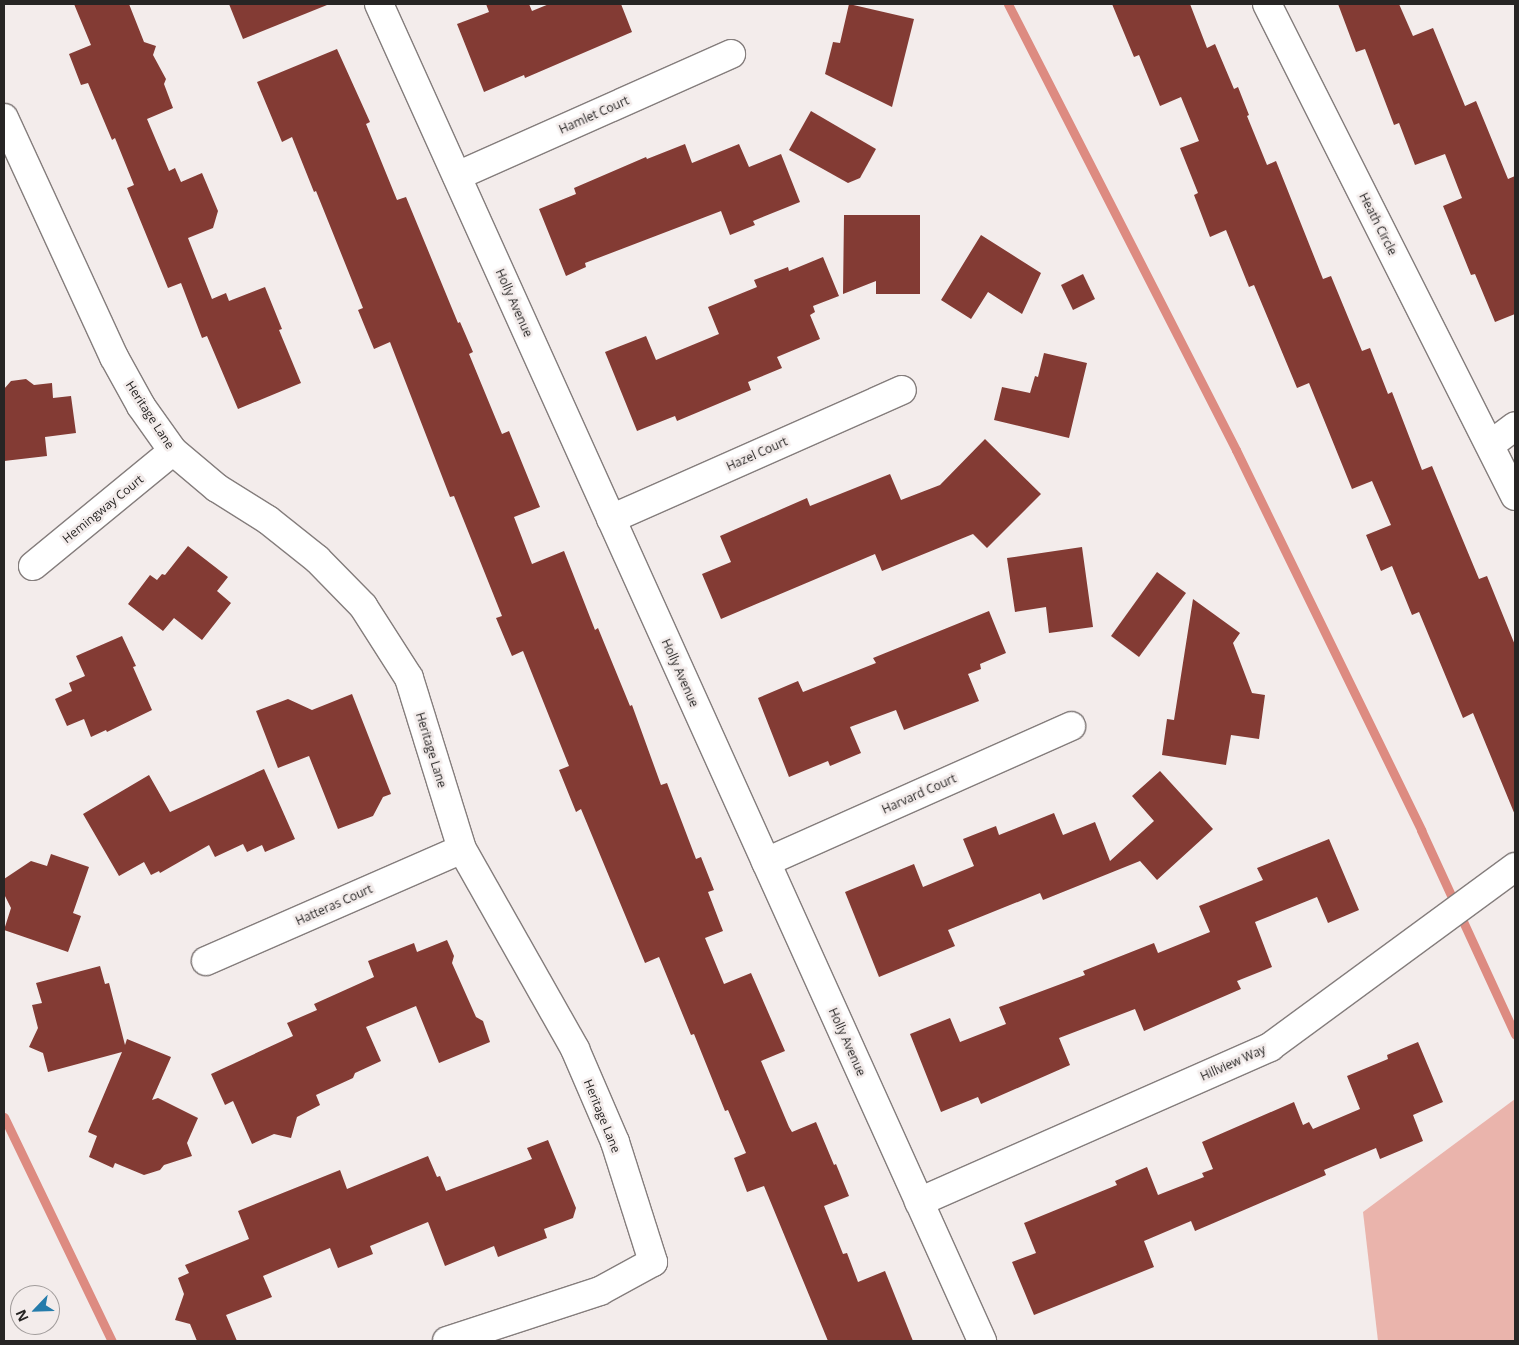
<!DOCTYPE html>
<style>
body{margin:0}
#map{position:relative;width:1519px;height:1345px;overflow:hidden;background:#f3eceb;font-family:"Open Sans",sans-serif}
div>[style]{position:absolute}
.green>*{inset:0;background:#eab4ac}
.stream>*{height:9px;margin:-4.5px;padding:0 4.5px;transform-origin:4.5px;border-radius:4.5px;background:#dd8b81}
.building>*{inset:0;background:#833b34}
.roads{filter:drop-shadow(1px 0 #847d7c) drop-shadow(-1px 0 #847d7c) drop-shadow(0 1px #847d7c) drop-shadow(0 -1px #847d7c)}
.street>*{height:28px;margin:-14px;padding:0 14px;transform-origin:14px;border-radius:14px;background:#fff}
span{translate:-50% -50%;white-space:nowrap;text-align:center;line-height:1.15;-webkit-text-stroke:5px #f3eceb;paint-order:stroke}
.street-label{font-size:12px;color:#272524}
.frame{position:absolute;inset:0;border:5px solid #272524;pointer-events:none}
.north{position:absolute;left:10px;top:1285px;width:50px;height:50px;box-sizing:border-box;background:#f3eceb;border:1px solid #a19c9b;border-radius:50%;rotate:246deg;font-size:14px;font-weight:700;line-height:20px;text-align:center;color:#272524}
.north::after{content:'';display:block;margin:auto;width:18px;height:22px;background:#257cab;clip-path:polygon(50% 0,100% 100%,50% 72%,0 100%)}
</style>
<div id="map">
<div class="green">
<div style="clip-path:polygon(1515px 1099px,1515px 1341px,1378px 1341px,1363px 1212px)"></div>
</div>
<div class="stream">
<div style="left:1008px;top:4px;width:501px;rotate:62.92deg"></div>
<div style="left:1236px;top:450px;width:423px;rotate:64deg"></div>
<div style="left:1421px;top:830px;width:225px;rotate:65.3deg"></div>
<div style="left:4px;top:1117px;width:249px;rotate:64.3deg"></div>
</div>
<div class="building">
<div style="clip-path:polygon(74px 4px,129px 4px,144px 42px,156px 46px,153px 55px,166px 79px,164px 84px,173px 108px,147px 119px,169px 171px,175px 168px,181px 182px,202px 173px,218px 211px,213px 228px,188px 238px,212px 299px,226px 293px,229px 301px,265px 287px,282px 329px,279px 330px,301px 383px,238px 409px,207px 336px,202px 338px,181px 283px,168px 288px,127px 188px,134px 185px,115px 138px,112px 140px,88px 83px,81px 85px,69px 54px,91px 45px)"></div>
<div style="clip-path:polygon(229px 4px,326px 4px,327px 5px,243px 39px)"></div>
<div style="clip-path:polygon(486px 4px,529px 4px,532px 11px,549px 4px,621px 4px,632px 32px,525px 78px,524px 75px,484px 92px,457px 24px,489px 12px)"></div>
<div style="clip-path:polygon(849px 4px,914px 19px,892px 107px,825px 74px,833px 42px,840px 43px)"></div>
<div style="clip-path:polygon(1112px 4px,1190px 4px,1207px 48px,1215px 44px,1234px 89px,1238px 87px,1249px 115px,1247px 116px,1267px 165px,1276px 161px,1323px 279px,1331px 276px,1362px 351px,1370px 348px,1388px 394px,1392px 392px,1422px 470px,1432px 466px,1479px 579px,1487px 576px,1515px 645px,1515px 815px,1473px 713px,1463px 718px,1419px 612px,1412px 615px,1392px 566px,1381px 571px,1366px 535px,1391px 525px,1372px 481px,1352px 489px,1309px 383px,1297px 388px,1254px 285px,1249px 287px,1226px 230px,1210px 237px,1194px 195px,1198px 193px,1180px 148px,1199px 141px,1181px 97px,1160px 106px,1139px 55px,1134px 57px)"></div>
<div style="clip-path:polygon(1338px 4px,1399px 4px,1413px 36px,1433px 28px,1465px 106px,1476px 101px,1508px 179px,1515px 176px,1515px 314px,1495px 322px,1475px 274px,1471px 275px,1443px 206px,1462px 198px,1445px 154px,1415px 165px,1399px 123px,1394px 125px,1365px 49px,1356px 52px)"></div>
<div style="clip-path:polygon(337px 49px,370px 122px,366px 124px,397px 200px,406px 197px,458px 323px,460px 322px,473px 352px,469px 354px,502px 434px,509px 431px,540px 507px,514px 517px,532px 564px,564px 551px,595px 630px,598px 628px,630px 706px,632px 705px,661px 785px,667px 783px,696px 859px,701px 857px,714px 890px,708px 892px,723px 931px,705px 938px,724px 984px,751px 973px,785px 1051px,761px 1061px,789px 1127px,792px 1132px,816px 1122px,834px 1165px,836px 1164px,849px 1196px,824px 1206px,843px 1254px,847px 1253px,858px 1282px,885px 1271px,913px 1341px,828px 1341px,764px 1186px,747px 1192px,734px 1158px,746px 1153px,728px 1110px,725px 1111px,694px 1034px,691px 1035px,659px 957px,645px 963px,581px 809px,576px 812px,559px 770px,569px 766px,523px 651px,512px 656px,496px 618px,502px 616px,454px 496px,450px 497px,390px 342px,374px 349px,358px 310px,363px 308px,316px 191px,314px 192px,292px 137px,282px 142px,257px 82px)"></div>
<div style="clip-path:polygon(811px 111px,876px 149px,860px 178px,848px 183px,789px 150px)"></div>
<div style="clip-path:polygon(685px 144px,692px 163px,739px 144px,749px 167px,781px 154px,800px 202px,753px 221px,755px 225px,730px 235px,721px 211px,585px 263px,586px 267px,566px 276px,539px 209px,576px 194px,574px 188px,646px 157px,647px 159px)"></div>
<div style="clip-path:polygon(844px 215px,920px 215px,920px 294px,876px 294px,876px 281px,843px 294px)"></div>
<div style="clip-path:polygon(981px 235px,1041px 273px,1022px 314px,988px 292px,971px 319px,941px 300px)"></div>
<div style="clip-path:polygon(823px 257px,839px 296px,813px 306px,815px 312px,810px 315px,820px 339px,777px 357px,782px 368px,748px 382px,751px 390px,677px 421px,675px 416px,637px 431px,605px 352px,646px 336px,656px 360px,719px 334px,708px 307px,757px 287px,754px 280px,788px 267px,789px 271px)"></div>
<div style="clip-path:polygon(1083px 274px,1095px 299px,1073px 310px,1061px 285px)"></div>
<div style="clip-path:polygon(1044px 353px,1087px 363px,1069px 438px,994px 420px,1002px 387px,1030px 393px,1035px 376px,1038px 377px)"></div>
<div style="clip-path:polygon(26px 379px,34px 385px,52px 383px,53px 398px,71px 396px,76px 433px,45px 437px,47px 456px,4px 461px,4px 389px,11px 381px)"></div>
<div style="clip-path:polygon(985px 439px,1041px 494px,987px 548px,973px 534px,882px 571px,875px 554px,721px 619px,702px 574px,731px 562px,720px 536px,807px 498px,810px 506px,890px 474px,901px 500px,940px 485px)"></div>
<div style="clip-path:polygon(188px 546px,228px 577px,217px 591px,231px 603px,202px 640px,174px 618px,163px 631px,128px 604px,150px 575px,157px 580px,162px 574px,165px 575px)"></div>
<div style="clip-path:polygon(1082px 547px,1093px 627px,1049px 633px,1046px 607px,1015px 612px,1007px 558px)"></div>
<div style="clip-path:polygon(1157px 572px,1186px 593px,1139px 657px,1111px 636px)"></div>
<div style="clip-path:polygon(1193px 599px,1240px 633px,1233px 643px,1252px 693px,1265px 695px,1259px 739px,1231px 735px,1226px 765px,1162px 755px,1167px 719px,1174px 720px)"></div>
<div style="clip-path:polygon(989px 611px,1006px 653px,980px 664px,981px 669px,968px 674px,979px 701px,904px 730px,896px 710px,850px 727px,861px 753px,830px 766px,828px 761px,789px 777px,758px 698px,798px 681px,803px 692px,876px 663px,873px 658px)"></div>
<div style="clip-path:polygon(122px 636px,136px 666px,133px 667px,152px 710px,107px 732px,106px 730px,91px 737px,84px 719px,67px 726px,55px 699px,72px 691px,69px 683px,85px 676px,76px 656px)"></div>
<div style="clip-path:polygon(352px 694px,391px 794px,383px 797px,373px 816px,338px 829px,309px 756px,278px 768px,256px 711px,288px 699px,312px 710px)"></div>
<div style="clip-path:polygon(264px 769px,295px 839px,265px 852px,262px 845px,247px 852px,243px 844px,215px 857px,209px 845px,160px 873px,159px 871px,151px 875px,144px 862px,119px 876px,83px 814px,149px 775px,170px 812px)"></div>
<div style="clip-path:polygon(1160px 771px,1213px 829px,1157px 880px,1140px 861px,1043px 900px,1040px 893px,948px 930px,955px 946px,879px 977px,845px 892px,914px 864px,923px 887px,974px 866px,963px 839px,996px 826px,999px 835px,1054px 813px,1063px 835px,1095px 822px,1110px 861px,1154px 821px,1132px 796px)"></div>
<div style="clip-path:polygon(1329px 839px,1359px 910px,1328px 923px,1317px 897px,1255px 922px,1272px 967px,1237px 981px,1241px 989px,1144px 1031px,1135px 1009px,1059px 1038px,1070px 1065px,981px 1104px,978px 1097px,941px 1112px,910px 1034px,950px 1018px,960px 1042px,1006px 1024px,999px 1007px,1085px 975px,1083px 971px,1154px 943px,1158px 953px,1210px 932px,1199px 906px,1263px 880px,1257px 868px)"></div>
<div style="clip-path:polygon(51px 854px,89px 867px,73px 913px,81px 916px,68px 952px,4px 930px,11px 908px,4px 894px,4px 879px,31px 861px,47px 866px)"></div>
<div style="clip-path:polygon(447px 940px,454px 956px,452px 963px,476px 1017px,483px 1021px,490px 1042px,439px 1063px,416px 1006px,366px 1027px,381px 1061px,355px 1073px,353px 1078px,316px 1095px,320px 1105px,297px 1117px,291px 1138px,274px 1134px,252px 1144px,233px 1101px,225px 1105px,211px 1074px,293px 1036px,287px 1023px,317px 1010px,314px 1004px,374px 977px,368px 961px,414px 943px,417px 952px)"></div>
<div style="clip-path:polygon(100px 966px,105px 984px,109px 983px,125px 1045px,127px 1039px,171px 1057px,152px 1100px,158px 1098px,198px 1118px,187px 1143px,192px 1156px,164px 1165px,160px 1170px,144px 1175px,115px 1163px,113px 1168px,89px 1157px,97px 1136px,88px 1132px,122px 1052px,48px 1072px,43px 1053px,29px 1047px,38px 1028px,32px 1005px,42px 1003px,36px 983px)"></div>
<div style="clip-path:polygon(1418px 1042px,1443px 1102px,1413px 1115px,1423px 1141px,1380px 1159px,1376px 1148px,1324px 1170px,1326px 1175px,1195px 1231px,1191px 1221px,1144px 1241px,1154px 1267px,1034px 1315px,1012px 1262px,1036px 1253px,1024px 1223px,1117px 1185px,1115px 1181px,1147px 1167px,1158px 1195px,1204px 1177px,1202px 1173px,1213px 1169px,1202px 1142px,1294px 1102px,1303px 1125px,1309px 1122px,1313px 1129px,1360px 1109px,1347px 1076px,1388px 1059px,1387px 1055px)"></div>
<div style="clip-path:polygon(548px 1140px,576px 1208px,573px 1218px,544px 1229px,547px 1238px,498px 1257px,494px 1246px,445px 1266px,428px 1222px,370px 1246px,373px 1254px,338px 1268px,330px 1248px,263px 1276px,272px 1297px,226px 1315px,237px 1341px,197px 1341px,190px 1324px,175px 1320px,184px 1294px,178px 1278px,189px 1273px,185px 1265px,249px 1239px,238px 1211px,340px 1170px,347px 1189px,428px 1156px,437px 1177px,440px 1176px,446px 1191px,532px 1159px,527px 1148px)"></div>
</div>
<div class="roads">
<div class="street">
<div style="left:379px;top:4px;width:1467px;rotate:65.72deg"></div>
<div style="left:1267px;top:4px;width:551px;rotate:63.25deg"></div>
<div style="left:4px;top:118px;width:263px;rotate:65.3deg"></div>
<div style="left:114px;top:357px;width:56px;rotate:61.1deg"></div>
<div style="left:141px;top:406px;width:55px;rotate:54.6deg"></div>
<div style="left:173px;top:451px;width:57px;rotate:40.1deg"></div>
<div style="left:217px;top:488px;width:60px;rotate:32.1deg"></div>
<div style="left:268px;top:520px;width:63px;rotate:38.5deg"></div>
<div style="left:317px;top:559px;width:66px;rotate:45.6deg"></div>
<div style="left:363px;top:606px;width:85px;rotate:57.4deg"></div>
<div style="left:409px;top:678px;width:179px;rotate:72.8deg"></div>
<div style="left:462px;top:849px;width:230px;rotate:60.5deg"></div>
<div style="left:575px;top:1049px;width:101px;rotate:66.7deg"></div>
<div style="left:615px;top:1142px;width:126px;rotate:72.4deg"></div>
<div style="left:653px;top:1262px;width:60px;rotate:151.3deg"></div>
<div style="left:600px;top:1291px;width:161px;rotate:161.9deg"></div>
<div style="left:457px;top:176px;width:300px;rotate:-24deg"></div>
<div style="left:1490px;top:445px;width:31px;rotate:-37deg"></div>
<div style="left:611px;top:519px;width:318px;rotate:-23.9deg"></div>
<div style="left:33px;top:566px;width:181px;rotate:-39.4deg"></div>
<div style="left:766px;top:862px;width:334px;rotate:-24deg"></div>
<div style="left:206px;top:961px;width:279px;rotate:-23.6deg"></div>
<div style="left:919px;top:1202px;width:384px;rotate:-23.8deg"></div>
<div style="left:1270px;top:1047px;width:304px;rotate:-36.3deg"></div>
</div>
</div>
<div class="street-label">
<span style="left:594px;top:115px;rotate:-24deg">Hamlet Court</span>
<span style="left:1378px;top:224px;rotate:63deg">Heath Circle</span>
<span style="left:514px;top:303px;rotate:66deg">Holly Avenue</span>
<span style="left:150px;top:415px;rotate:57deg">Heritage Lane</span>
<span style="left:757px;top:454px;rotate:-24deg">Hazel Court</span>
<span style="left:103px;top:509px;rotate:-39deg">Hemingway Court</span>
<span style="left:680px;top:673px;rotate:66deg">Holly Avenue</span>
<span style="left:431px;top:750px;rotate:73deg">Heritage Lane</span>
<span style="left:919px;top:794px;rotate:-24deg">Harvard Court</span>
<span style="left:334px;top:905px;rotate:-24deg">Hatteras Court</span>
<span style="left:847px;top:1042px;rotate:66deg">Holly Avenue</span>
<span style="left:1233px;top:1063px;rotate:-24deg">Hillview Way</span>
<span style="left:602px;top:1116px;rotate:68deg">Heritage Lane</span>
</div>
<div class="frame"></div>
<div class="north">N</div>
</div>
